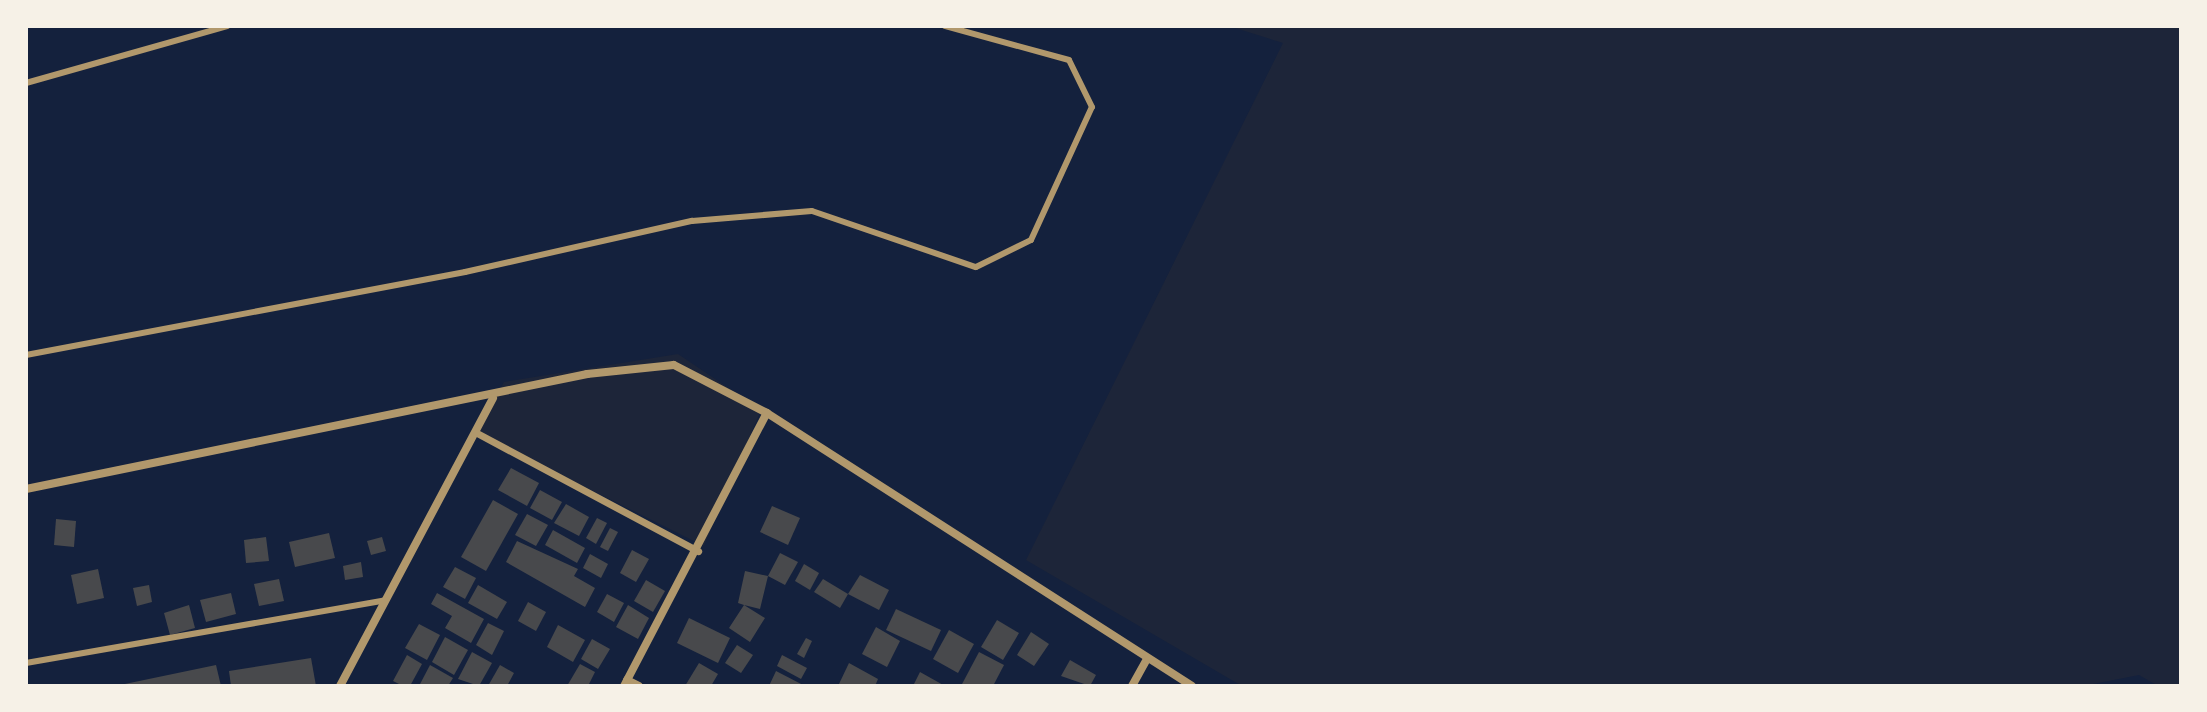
<!DOCTYPE html>
<style>
body{margin:0}
#map{position:relative;width:2207px;height:712px;overflow:hidden;background:#14213d;font-family:Ubuntu,sans-serif}
div>[style]{position:absolute}
.green>*{inset:0;background:#1d2539}
.building>*{inset:0;background:#48494c}
.service>*{height:6px;margin:-3px;padding:0 3px;transform-origin:3px;border-radius:3px;background:#b1986c}
.pedestrian>*{height:7px;margin:-3.5px;padding:0 3.5px;transform-origin:3.5px;border-radius:3.5px;background:#b1986c}
.minor>*{height:8px;margin:-4px;padding:0 4px;transform-origin:4px;border-radius:4px;background:#b1986c}
span{translate:-50% -50%;white-space:nowrap;text-align:center;line-height:1.15;-webkit-text-stroke:6px #f6f1e7;paint-order:stroke}
.frame{position:absolute;inset:0;border:28px solid #f6f1e7;pointer-events:none}
</style>
<div id="map">
<div class="green">
<div style="clip-path:polygon(1229px 26px,2181px 26px,2181px 686px,2158px 686px,2139px 675px,2083px 686px,1242px 686px,1026px 560px,1283px 43px)"></div>
<div style="clip-path:polygon(678px 354px,761px 410px,704px 546px,476px 433px,504px 382px)"></div>
</div>
<div class="building">
<div style="clip-path:polygon(511px 468px,539px 483px,527px 506px,498px 490px)"></div>
<div style="clip-path:polygon(540px 490px,562px 502px,552px 520px,530px 508px)"></div>
<div style="clip-path:polygon(493px 500px,518px 514px,486px 571px,461px 557px)"></div>
<div style="clip-path:polygon(566px 504px,589px 517px,579px 536px,554px 523px)"></div>
<div style="clip-path:polygon(772px 506px,800px 518px,788px 545px,760px 532px)"></div>
<div style="clip-path:polygon(527px 514px,548px 525px,536px 546px,515px 535px)"></div>
<div style="clip-path:polygon(597px 518px,607px 523px,596px 544px,586px 538px)"></div>
<div style="clip-path:polygon(56px 519px,76px 521px,74px 547px,54px 545px)"></div>
<div style="clip-path:polygon(610px 528px,618px 532px,608px 551px,600px 547px)"></div>
<div style="clip-path:polygon(553px 530px,585px 548px,577px 563px,545px 545px)"></div>
<div style="clip-path:polygon(329px 533px,335px 558px,295px 567px,289px 542px)"></div>
<div style="clip-path:polygon(266px 537px,269px 561px,246px 563px,244px 540px)"></div>
<div style="clip-path:polygon(382px 537px,386px 551px,371px 555px,367px 541px)"></div>
<div style="clip-path:polygon(517px 541px,578px 569px,574px 576px,595px 588px,585px 607px,506px 562px)"></div>
<div style="clip-path:polygon(632px 550px,649px 559px,636px 582px,620px 573px)"></div>
<div style="clip-path:polygon(780px 553px,798px 562px,785px 585px,768px 576px)"></div>
<div style="clip-path:polygon(590px 554px,608px 564px,601px 578px,583px 568px)"></div>
<div style="clip-path:polygon(361px 562px,363px 577px,345px 580px,343px 566px)"></div>
<div style="clip-path:polygon(804px 564px,819px 573px,810px 590px,795px 581px)"></div>
<div style="clip-path:polygon(455px 567px,476px 578px,465px 599px,443px 587px)"></div>
<div style="clip-path:polygon(98px 569px,104px 598px,77px 604px,71px 575px)"></div>
<div style="clip-path:polygon(745px 571px,768px 576px,760px 609px,744px 605px,765px 618px,750px 642px,729px 628px,744px 605px,738px 603px)"></div>
<div style="clip-path:polygon(860px 575px,889px 590px,879px 610px,848px 594px)"></div>
<div style="clip-path:polygon(279px 579px,284px 601px,259px 606px,254px 584px)"></div>
<div style="clip-path:polygon(823px 579px,848px 594px,840px 608px,814px 592px)"></div>
<div style="clip-path:polygon(646px 580px,665px 591px,653px 612px,634px 601px)"></div>
<div style="clip-path:polygon(149px 585px,152px 602px,137px 606px,133px 588px)"></div>
<div style="clip-path:polygon(478px 585px,507px 602px,497px 619px,468px 603px)"></div>
<div style="clip-path:polygon(231px 593px,236px 614px,206px 622px,200px 600px)"></div>
<div style="clip-path:polygon(437px 593px,484px 619px,471px 643px,445px 628px,452px 616px,431px 604px)"></div>
<div style="clip-path:polygon(607px 594px,624px 603px,614px 622px,597px 612px)"></div>
<div style="clip-path:polygon(528px 602px,546px 612px,536px 631px,518px 621px)"></div>
<div style="clip-path:polygon(189px 605px,195px 628px,170px 635px,164px 613px)"></div>
<div style="clip-path:polygon(628px 605px,649px 618px,638px 639px,616px 627px)"></div>
<div style="clip-path:polygon(896px 609px,941px 630px,931px 651px,886px 630px)"></div>
<div style="clip-path:polygon(689px 618px,730px 638px,718px 663px,677px 643px)"></div>
<div style="clip-path:polygon(997px 620px,1019px 633px,1003px 660px,981px 647px)"></div>
<div style="clip-path:polygon(488px 623px,504px 631px,492px 655px,476px 645px)"></div>
<div style="clip-path:polygon(419px 624px,440px 635px,427px 660px,405px 648px)"></div>
<div style="clip-path:polygon(558px 625px,585px 640px,573px 662px,547px 647px)"></div>
<div style="clip-path:polygon(876px 627px,900px 641px,887px 667px,862px 654px)"></div>
<div style="clip-path:polygon(949px 630px,974px 644px,958px 673px,933px 659px)"></div>
<div style="clip-path:polygon(1031px 632px,1049px 644px,1034px 666px,1017px 655px)"></div>
<div style="clip-path:polygon(445px 637px,468px 650px,454px 675px,432px 662px)"></div>
<div style="clip-path:polygon(806px 638px,812px 641px,804px 658px,797px 654px)"></div>
<div style="clip-path:polygon(592px 639px,610px 649px,598px 669px,581px 659px)"></div>
<div style="clip-path:polygon(737px 645px,753px 655px,741px 673px,725px 663px)"></div>
<div style="clip-path:polygon(472px 652px,492px 663px,479px 686px,458px 679px)"></div>
<div style="clip-path:polygon(979px 652px,1004px 665px,993px 686px,961px 686px)"></div>
<div style="clip-path:polygon(407px 655px,422px 664px,410px 686px,403px 686px,393px 681px)"></div>
<div style="clip-path:polygon(782px 655px,807px 668px,801px 679px,777px 666px)"></div>
<div style="clip-path:polygon(311px 658px,316px 686px,231px 686px,229px 671px)"></div>
<div style="clip-path:polygon(1070px 660px,1096px 675px,1090px 686px,1061px 676px)"></div>
<div style="clip-path:polygon(699px 663px,718px 674px,711px 686px,685px 686px)"></div>
<div style="clip-path:polygon(849px 663px,878px 679px,875px 686px,838px 686px)"></div>
<div style="clip-path:polygon(580px 664px,595px 672px,588px 686px,567px 686px)"></div>
<div style="clip-path:polygon(216px 665px,221px 686px,120px 686px,120px 685px)"></div>
<div style="clip-path:polygon(430px 665px,453px 678px,448px 686px,419px 686px)"></div>
<div style="clip-path:polygon(500px 665px,514px 673px,507px 686px,488px 686px)"></div>
<div style="clip-path:polygon(776px 671px,805px 686px,769px 686px)"></div>
<div style="clip-path:polygon(920px 672px,945px 686px,913px 686px)"></div>
</div>
<div class="service">
<div style="left:26px;top:83px;width:209px;rotate:-15.8deg"></div>
<div style="left:26px;top:355px;width:447px;rotate:-10.7deg"></div>
<div style="left:465px;top:272px;width:233px;rotate:-12.7deg"></div>
<div style="left:692px;top:221px;width:120px;rotate:-4.8deg"></div>
<div style="left:812px;top:211px;width:173px;rotate:18.9deg"></div>
<div style="left:976px;top:267px;width:61px;rotate:-26.1deg"></div>
<div style="left:1031px;top:240px;width:146px;rotate:-65.4deg"></div>
<div style="left:1092px;top:107px;width:52px;rotate:-116.1deg"></div>
<div style="left:1069px;top:60px;width:129px;rotate:-164.7deg"></div>
<div style="left:26px;top:663px;width:365px;rotate:-9.9deg"></div>
</div>
<div class="pedestrian">
<div style="left:475px;top:432px;width:253px;rotate:28.1deg"></div>
</div>
<div class="minor">
<div style="left:26px;top:489px;width:573px;rotate:-11.58deg"></div>
<div style="left:587px;top:374px;width:87px;rotate:-5.9deg"></div>
<div style="left:674px;top:365px;width:105px;rotate:27.3deg"></div>
<div style="left:767px;top:413px;width:505px;rotate:32.71deg"></div>
<div style="left:627px;top:680px;width:13px;rotate:27deg"></div>
<div style="left:340px;top:686px;width:326px;rotate:-62deg"></div>
<div style="left:624px;top:686px;width:308px;rotate:-62.4deg"></div>
<div style="left:1132px;top:686px;width:31px;rotate:-61deg"></div>
</div>
<div class="frame"></div>
</div>
